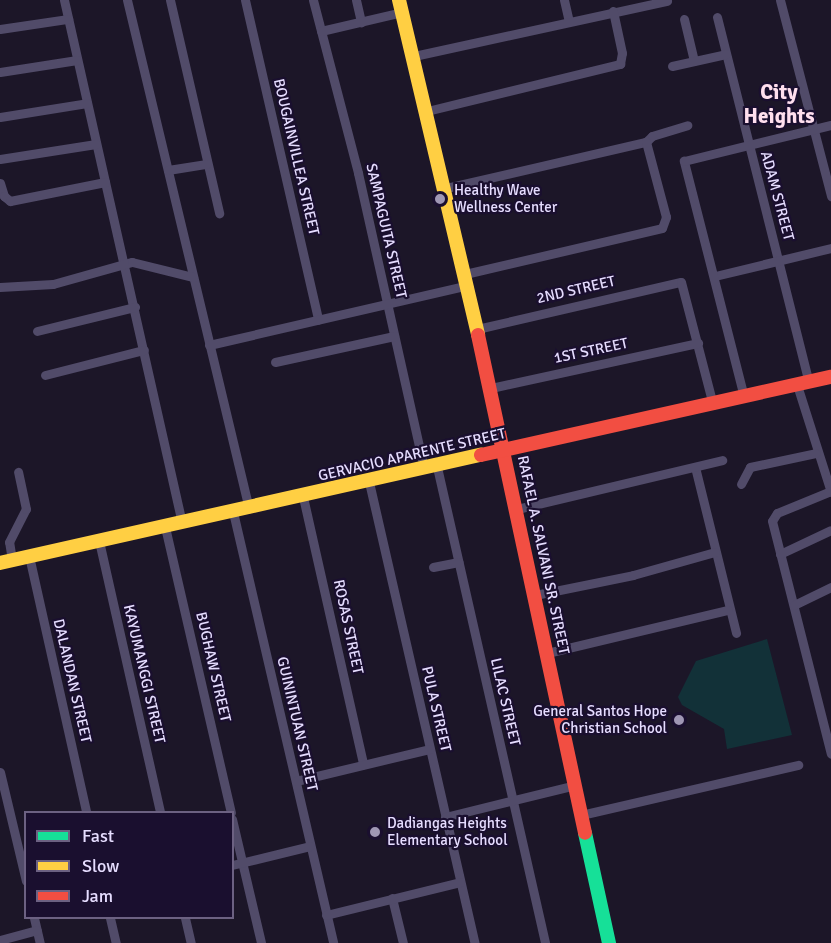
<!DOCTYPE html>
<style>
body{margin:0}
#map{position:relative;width:831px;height:943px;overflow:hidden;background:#1c1628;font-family:Signika,sans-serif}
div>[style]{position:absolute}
.green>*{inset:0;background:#123138}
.street>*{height:9px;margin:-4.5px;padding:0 4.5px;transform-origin:4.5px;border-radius:4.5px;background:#514b69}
.fast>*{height:14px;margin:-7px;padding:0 7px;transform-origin:7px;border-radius:7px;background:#16e098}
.slow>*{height:14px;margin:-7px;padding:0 7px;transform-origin:7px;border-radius:7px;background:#ffcf43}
.jam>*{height:14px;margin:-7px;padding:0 7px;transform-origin:7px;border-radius:7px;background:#f24e42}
.dots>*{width:16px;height:16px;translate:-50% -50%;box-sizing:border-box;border:3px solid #1a0f2f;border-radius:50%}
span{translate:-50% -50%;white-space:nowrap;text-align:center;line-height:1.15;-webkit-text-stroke:4.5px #1a0f2f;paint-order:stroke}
.street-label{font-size:15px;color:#e6ddff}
.poi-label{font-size:15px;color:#e6ddff}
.left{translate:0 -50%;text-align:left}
.right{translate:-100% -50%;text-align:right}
.district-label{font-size:21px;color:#ffdfee;font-weight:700}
.legend{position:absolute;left:24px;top:811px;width:210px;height:108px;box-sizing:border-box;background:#1a0f2f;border:2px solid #6c6182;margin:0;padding:8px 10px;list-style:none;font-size:18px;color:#e6ddff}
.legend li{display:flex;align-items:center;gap:12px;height:30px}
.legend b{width:30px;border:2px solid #6c6182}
</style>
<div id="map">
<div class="green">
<div style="clip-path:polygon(767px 639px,792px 735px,727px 749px,724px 729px,682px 705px,678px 697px,696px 661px)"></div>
</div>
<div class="street">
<div style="left:64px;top:0;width:536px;rotate:77.29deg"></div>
<div style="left:127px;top:0;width:523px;rotate:76.52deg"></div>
<div style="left:170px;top:0;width:219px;rotate:77deg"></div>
<div style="left:245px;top:0;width:328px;rotate:77.1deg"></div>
<div style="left:313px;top:0;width:179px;rotate:75.4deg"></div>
<div style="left:358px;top:173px;width:303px;rotate:77.4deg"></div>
<div style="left:356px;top:0;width:23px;rotate:77deg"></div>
<div style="left:564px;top:0;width:22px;rotate:77deg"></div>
<div style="left:780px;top:0;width:203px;rotate:75.4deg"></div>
<div style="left:717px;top:17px;width:376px;rotate:75.9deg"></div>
<div style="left:684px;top:19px;width:43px;rotate:76.6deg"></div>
<div style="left:0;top:29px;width:69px;rotate:-8.4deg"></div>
<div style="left:321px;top:31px;width:83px;rotate:-13.2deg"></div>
<div style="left:414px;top:56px;width:259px;rotate:-12.3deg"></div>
<div style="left:672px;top:66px;width:55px;rotate:-12.5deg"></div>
<div style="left:0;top:72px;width:78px;rotate:-8.9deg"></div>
<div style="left:427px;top:111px;width:199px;rotate:-13.7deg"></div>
<div style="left:620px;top:64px;width:11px;rotate:-80deg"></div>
<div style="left:622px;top:53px;width:43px;rotate:-102.1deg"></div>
<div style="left:0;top:117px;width:88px;rotate:-9.1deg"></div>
<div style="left:646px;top:142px;width:8px;rotate:-45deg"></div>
<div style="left:652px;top:136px;width:37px;rotate:-17deg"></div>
<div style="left:0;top:159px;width:97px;rotate:-8.9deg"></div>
<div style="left:168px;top:170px;width:39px;rotate:-9deg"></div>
<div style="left:0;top:183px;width:14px;rotate:73deg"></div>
<div style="left:4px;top:196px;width:8px;rotate:40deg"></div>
<div style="left:10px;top:201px;width:97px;rotate:-11.3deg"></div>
<div style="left:446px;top:188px;width:205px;rotate:-13deg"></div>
<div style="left:465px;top:274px;width:202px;rotate:-13.1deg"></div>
<div style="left:662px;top:228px;width:12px;rotate:-70deg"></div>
<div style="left:666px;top:217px;width:78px;rotate:-104.9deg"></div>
<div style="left:715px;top:276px;width:119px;rotate:-13.6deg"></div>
<div style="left:0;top:287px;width:53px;rotate:-3.2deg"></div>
<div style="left:53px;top:284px;width:82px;rotate:-15.6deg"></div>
<div style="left:132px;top:262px;width:63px;rotate:13.8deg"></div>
<div style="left:477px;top:329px;width:209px;rotate:-13deg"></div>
<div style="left:681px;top:282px;width:127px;rotate:75.4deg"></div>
<div style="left:37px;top:331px;width:101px;rotate:-13.8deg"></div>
<div style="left:209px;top:345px;width:266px;rotate:-13deg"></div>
<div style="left:275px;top:362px;width:122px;rotate:-12.3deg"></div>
<div style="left:45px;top:375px;width:102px;rotate:-14.2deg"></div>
<div style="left:797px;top:385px;width:112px;rotate:72.4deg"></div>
<div style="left:491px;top:388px;width:212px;rotate:-12.3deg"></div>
<div style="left:744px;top:397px;width:244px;rotate:-104.3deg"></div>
<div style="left:684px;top:161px;width:151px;rotate:-13.8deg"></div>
<div style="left:437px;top:467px;width:488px;rotate:77.2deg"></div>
<div style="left:695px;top:467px;width:171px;rotate:76.1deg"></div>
<div style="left:369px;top:482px;width:473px;rotate:77.1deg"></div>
<div style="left:741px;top:484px;width:19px;rotate:-62deg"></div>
<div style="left:750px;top:467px;width:67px;rotate:-12deg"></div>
<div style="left:831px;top:491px;width:58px;rotate:157.8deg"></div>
<div style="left:777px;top:513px;width:9px;rotate:122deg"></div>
<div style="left:772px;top:521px;width:240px;rotate:75.8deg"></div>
<div style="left:303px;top:497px;width:274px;rotate:77.3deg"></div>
<div style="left:517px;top:509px;width:211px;rotate:-13.4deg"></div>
<div style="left:233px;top:512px;width:442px;rotate:76.9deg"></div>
<div style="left:165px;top:527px;width:293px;rotate:77deg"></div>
<div style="left:99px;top:541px;width:278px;rotate:77.3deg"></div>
<div style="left:780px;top:554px;width:56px;rotate:-25.2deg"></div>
<div style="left:29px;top:556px;width:262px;rotate:77.4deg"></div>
<div style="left:12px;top:560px;width:18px;rotate:-99deg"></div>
<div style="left:9px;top:542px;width:37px;rotate:-63deg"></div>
<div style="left:26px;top:509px;width:38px;rotate:-102deg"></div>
<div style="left:433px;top:567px;width:26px;rotate:-11deg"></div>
<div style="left:535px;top:595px;width:100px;rotate:-11.5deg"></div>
<div style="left:633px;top:575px;width:85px;rotate:-15.7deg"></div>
<div style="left:794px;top:605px;width:41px;rotate:-25.9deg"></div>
<div style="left:547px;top:653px;width:186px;rotate:-13.4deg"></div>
<div style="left:0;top:772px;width:112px;rotate:76.6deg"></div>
<div style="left:296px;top:781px;width:137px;rotate:-13.5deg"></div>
<div style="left:581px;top:815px;width:223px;rotate:-13deg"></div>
<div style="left:445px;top:817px;width:134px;rotate:-13.8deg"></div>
<div style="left:232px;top:819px;width:127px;rotate:76.8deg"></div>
<div style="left:232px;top:865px;width:80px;rotate:-13.7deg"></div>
<div style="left:392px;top:898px;width:46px;rotate:76.3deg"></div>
<div style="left:326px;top:915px;width:138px;rotate:-13.8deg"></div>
<div style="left:34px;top:918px;width:26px;rotate:77deg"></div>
<div style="left:110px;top:918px;width:26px;rotate:77deg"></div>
<div style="left:185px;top:918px;width:26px;rotate:77deg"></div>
<div style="left:0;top:940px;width:38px;rotate:-15deg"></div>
</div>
<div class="fast">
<div style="left:585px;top:833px;width:113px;rotate:77.7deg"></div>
</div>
<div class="slow">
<div style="left:399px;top:0;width:344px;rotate:76.7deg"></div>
<div style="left:0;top:563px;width:493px;rotate:-12.7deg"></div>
</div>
<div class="jam">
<div style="left:478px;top:335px;width:509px;rotate:77.87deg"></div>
<div style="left:481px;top:455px;width:359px;rotate:-12.6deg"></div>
</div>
<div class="dots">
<div style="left:440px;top:199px;background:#9f97b4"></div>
<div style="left:679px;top:720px;background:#9f97b4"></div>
<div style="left:375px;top:832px;background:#9f97b4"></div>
</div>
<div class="street-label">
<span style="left:296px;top:157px;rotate:77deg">BOUGAINVILLEA STREET</span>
<span style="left:777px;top:196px;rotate:75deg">ADAM STREET</span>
<span style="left:386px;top:231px;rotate:77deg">SAMPAGUITA STREET</span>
<span style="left:576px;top:290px;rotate:-13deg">2ND STREET</span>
<span style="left:591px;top:351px;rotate:-12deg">1ST STREET</span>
<span style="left:412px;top:455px;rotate:-13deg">GERVACIO APARENTE STREET</span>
<span style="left:543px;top:555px;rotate:78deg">RAFAEL A. SALVANI SR. STREET</span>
<span style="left:348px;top:627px;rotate:78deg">ROSAS STREET</span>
<span style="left:213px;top:667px;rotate:77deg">BUGHAW STREET</span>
<span style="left:144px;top:674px;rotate:77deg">KAYUMANGGI STREET</span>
<span style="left:72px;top:681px;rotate:77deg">DALANDAN STREET</span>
<span style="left:505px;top:702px;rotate:77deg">LILAC STREET</span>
<span style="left:436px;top:709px;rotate:77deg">PULA STREET</span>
<span style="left:297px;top:724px;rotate:77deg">GUININTUAN STREET</span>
</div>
<div class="poi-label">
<span class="left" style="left:454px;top:199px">Healthy Wave<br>Wellness Center</span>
<span class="right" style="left:667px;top:720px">General Santos Hope<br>Christian School</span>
<span class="left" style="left:387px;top:832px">Dadiangas Heights<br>Elementary School</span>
</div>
<div class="district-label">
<span style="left:779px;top:104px">City<br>Heights</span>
</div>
<ul class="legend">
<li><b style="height:8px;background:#16e098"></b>Fast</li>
<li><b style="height:8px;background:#ffcf43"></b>Slow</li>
<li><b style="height:8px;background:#f24e42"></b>Jam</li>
</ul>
</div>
